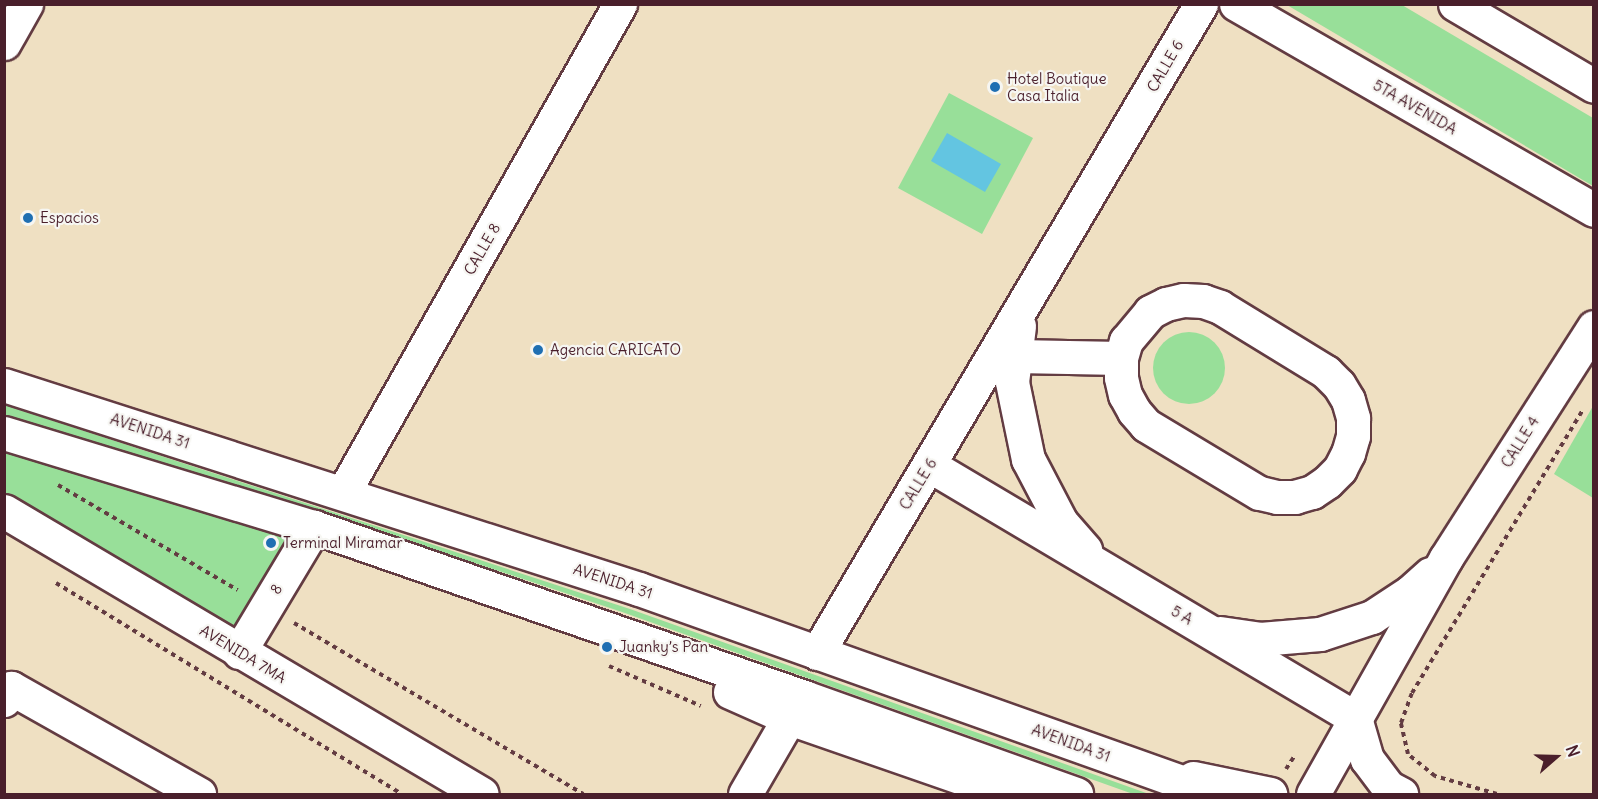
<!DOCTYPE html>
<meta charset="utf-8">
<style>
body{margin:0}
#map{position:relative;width:1598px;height:799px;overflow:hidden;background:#efe0c2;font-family:Delius,sans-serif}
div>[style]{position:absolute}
.green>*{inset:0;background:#98df99}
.round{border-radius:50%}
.water>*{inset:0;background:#63c5e1}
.path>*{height:4px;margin-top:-2px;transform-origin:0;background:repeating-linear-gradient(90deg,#633c42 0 4.5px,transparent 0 9px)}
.roads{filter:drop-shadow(2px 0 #633c42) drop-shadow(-2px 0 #633c42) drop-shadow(0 2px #633c42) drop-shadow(0 -2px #633c42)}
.minor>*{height:33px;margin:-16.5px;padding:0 16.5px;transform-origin:16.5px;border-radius:16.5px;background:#fff}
.major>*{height:33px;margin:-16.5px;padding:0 16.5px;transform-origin:16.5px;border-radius:16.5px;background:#fff}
.highway>*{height:33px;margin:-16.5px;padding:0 16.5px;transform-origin:16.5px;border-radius:16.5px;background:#fff}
.dots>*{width:16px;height:16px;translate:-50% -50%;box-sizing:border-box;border:3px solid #f6f6f2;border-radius:50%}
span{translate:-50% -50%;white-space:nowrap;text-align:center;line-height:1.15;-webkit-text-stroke:4.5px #f6f6f2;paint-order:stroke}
.street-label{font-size:15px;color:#4a1f2b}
.poi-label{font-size:15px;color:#4a1f2b}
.left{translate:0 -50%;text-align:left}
.frame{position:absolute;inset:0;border:6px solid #4a1f2b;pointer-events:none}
.north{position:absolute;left:1526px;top:727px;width:60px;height:60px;-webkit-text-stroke:4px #f6f6f2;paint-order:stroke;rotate:70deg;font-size:16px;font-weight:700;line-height:24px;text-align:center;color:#4a1f2b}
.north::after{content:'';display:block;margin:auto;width:21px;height:27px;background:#4a1f2b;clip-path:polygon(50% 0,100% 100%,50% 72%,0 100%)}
</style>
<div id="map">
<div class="green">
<div style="clip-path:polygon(1287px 5px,1402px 5px,1593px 118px,1593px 186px)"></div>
<div style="clip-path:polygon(949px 93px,1033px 138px,982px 234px,898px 188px)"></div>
<div class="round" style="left:1153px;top:332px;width:72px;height:72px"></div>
<div style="clip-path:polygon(5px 405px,630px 609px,1149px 794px,1133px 794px,622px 612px,322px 512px,5px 416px)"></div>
<div style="clip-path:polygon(1593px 406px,1593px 498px,1554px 474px)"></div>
<div style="clip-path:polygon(4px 433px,314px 527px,239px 652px,5px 511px)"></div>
</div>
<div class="water">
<div style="clip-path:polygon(947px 133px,1001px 164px,985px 192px,931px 161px)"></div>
</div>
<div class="path">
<div style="left:58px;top:485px;width:208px;rotate:30.3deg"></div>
<div style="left:56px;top:583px;width:405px;rotate:31.4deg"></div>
<div style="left:294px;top:623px;width:336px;rotate:30.6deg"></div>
<div style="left:609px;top:666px;width:100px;rotate:23.5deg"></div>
<div style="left:1286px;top:769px;width:17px;rotate:-57deg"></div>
<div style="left:1497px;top:794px;width:65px;rotate:-163.8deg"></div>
<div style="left:1435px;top:776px;width:35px;rotate:-141deg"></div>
<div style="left:1408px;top:754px;width:32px;rotate:-103deg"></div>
<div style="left:1401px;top:723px;width:32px;rotate:-70deg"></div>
<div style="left:1412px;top:693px;width:332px;rotate:-58.9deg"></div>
</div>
<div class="roads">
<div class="minor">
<div style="left:1184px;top:300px;width:19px;rotate:3deg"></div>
<div style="left:1203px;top:301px;width:18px;rotate:19deg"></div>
<div style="left:1220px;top:307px;width:124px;rotate:31.5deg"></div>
<div style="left:1326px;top:372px;width:18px;rotate:45deg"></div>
<div style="left:1339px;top:385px;width:17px;rotate:59deg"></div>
<div style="left:1348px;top:400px;width:19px;rotate:74deg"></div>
<div style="left:1353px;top:418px;width:18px;rotate:90deg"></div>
<div style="left:1353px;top:436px;width:18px;rotate:106deg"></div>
<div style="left:1348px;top:453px;width:18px;rotate:117deg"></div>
<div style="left:1340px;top:469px;width:18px;rotate:135deg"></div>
<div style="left:1327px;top:482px;width:18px;rotate:146deg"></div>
<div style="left:1312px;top:492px;width:18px;rotate:164deg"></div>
<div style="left:1295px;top:497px;width:18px;rotate:180deg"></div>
<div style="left:1277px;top:497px;width:18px;rotate:-167deg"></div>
<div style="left:1259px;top:493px;width:132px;rotate:-149deg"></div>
<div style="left:1146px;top:425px;width:18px;rotate:-131deg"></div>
<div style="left:1134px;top:411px;width:18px;rotate:-119deg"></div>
<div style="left:1125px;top:395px;width:18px;rotate:-103deg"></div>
<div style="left:1121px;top:377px;width:19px;rotate:-90deg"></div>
<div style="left:1121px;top:358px;width:18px;rotate:-74deg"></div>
<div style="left:1126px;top:341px;width:38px;rotate:-50deg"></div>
<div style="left:1150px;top:312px;width:18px;rotate:-27deg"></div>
<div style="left:1166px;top:304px;width:18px;rotate:-13deg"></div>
<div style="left:1019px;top:326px;width:56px;rotate:97.1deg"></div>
<div style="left:1012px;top:382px;width:79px;rotate:78.3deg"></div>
<div style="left:1028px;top:459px;width:71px;rotate:62.4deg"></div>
<div style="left:1061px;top:522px;width:37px;rotate:49deg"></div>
<div style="left:1015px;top:356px;width:106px;rotate:1.1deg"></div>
<div style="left:929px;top:465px;width:495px;rotate:30.7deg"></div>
<div style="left:1355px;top:718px;width:43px;rotate:73.7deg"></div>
<div style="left:1367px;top:759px;width:35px;rotate:53deg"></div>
<div style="left:1388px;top:787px;width:15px;rotate:28deg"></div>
<div style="left:343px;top:493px;width:562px;rotate:-60.47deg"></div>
<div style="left:4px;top:511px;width:555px;rotate:30.63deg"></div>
<div style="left:1220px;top:633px;width:40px;rotate:8.5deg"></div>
<div style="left:1260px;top:639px;width:60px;rotate:-4.8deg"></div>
<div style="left:1320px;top:634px;width:55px;rotate:-18.1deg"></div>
<div style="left:1372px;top:617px;width:45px;rotate:-33.3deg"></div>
<div style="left:1410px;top:592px;width:27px;rotate:-42deg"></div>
<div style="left:239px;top:652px;width:146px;rotate:-59deg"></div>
<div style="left:817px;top:653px;width:754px;rotate:-59.39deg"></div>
<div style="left:4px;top:700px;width:14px;rotate:-60deg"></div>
<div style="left:11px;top:688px;width:216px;rotate:29.4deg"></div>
<div style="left:745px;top:794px;width:88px;rotate:-59.9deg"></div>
<div style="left:1313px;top:794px;width:271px;rotate:-60.6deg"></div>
<div style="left:1446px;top:558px;width:274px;rotate:-57.4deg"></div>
</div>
<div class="major">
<div style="left:4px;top:43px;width:45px;rotate:-60.6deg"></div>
<div style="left:4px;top:385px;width:667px;rotate:17.81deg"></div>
<div style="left:639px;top:589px;width:611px;rotate:19.59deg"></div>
<div style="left:4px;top:433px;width:324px;rotate:16.9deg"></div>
<div style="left:314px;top:527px;width:519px;rotate:19.13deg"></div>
<div style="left:804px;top:697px;width:289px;rotate:19.6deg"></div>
<div style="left:730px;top:692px;width:64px;rotate:23.8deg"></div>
<div style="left:789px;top:718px;width:232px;rotate:19.1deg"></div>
<div style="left:1193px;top:778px;width:79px;rotate:11.7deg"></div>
</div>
<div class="highway">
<div style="left:1236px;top:4px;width:413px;rotate:29.9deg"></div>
<div style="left:1455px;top:4px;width:161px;rotate:30.5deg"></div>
</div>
</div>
<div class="dots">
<div style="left:995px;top:87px;background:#1f6fb2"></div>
<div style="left:28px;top:218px;background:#1f6fb2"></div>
<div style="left:538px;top:350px;background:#1f6fb2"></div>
<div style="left:271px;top:543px;background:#1f6fb2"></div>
<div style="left:607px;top:647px;background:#1f6fb2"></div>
</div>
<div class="street-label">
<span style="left:1165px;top:66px;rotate:-60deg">CALLE 6</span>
<span style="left:1415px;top:107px;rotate:30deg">5TA AVENIDA</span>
<span style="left:482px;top:249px;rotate:-60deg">CALLE 8</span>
<span style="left:150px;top:431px;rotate:18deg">AVENIDA 31</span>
<span style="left:1520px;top:442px;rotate:-58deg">CALLE 4</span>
<span style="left:918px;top:484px;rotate:-59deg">CALLE 6</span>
<span style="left:613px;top:581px;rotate:18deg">AVENIDA 31</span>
<span style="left:276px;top:589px;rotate:-58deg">8</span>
<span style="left:1182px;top:615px;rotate:31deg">5 A</span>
<span style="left:243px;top:654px;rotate:31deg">AVENIDA 7MA</span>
<span style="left:1071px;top:743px;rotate:20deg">AVENIDA 31</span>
</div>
<div class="poi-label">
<span class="left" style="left:1007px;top:87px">Hotel Boutique<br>Casa Italia</span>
<span class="left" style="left:40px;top:218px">Espacios</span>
<span class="left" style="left:550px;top:350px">Agencia CARICATO</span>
<span class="left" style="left:283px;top:543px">Terminal Miramar</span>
<span class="left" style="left:619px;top:647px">Juanky’s Pan</span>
</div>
<div class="frame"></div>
<div class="north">N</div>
</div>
